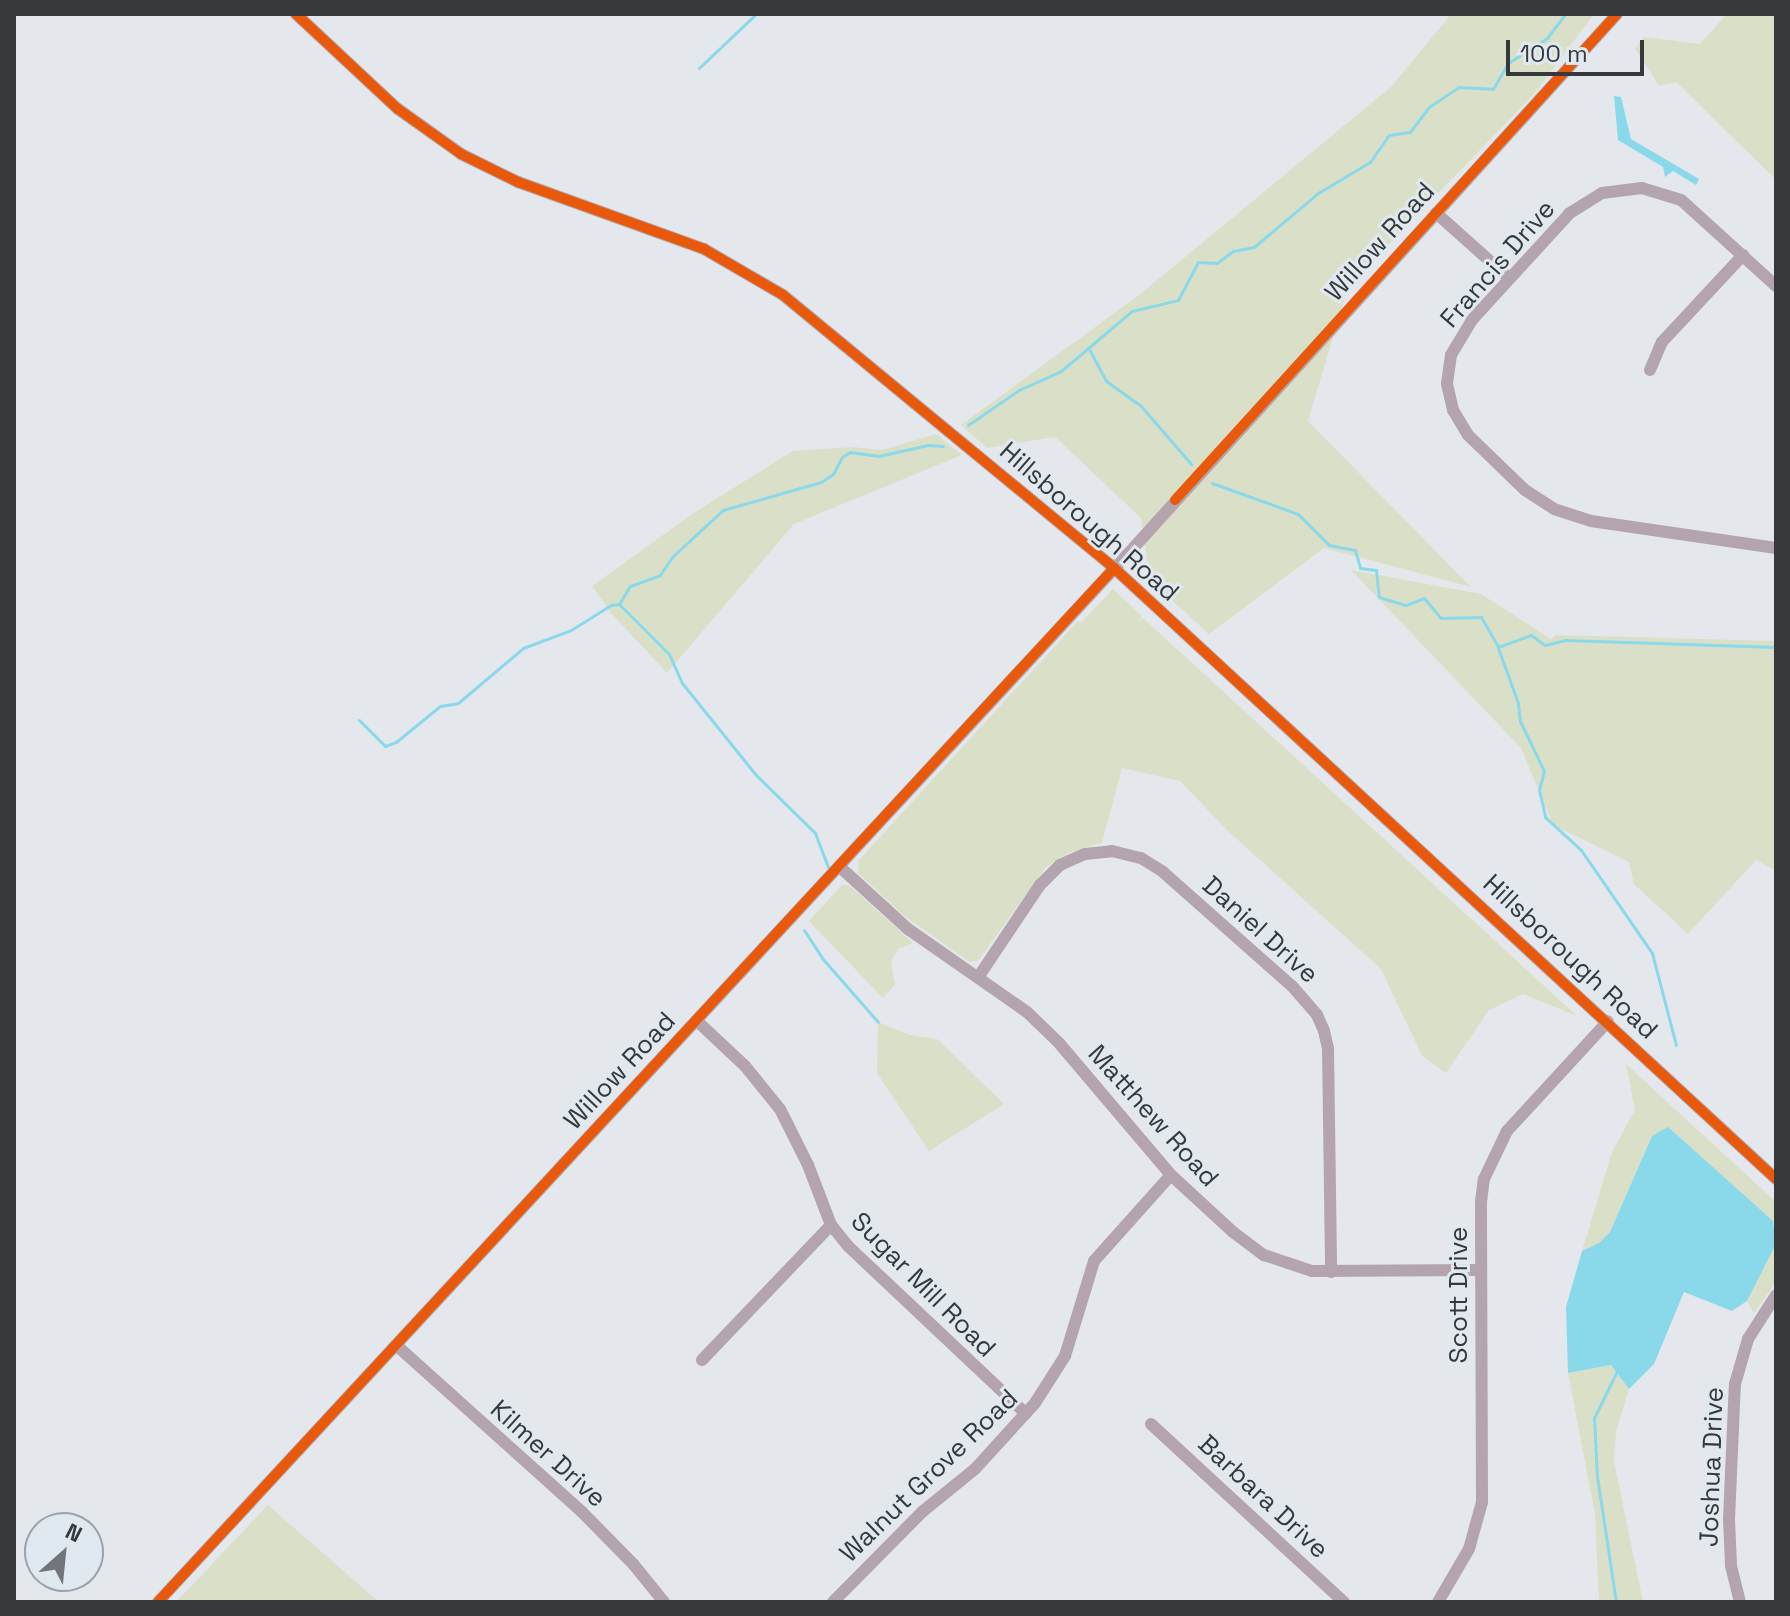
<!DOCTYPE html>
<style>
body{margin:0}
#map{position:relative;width:1790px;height:1616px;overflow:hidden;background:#e4e8ec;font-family:"Space Grotesk",sans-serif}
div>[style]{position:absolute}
.green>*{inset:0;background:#dae0c7}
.water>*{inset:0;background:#8ad9eb}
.stream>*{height:3px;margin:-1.5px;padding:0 1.5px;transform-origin:1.5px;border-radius:1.5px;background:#8ad9eb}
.minor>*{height:12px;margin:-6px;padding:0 6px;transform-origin:6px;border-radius:6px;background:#b3a4ad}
.cycleway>*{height:10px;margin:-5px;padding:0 5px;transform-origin:5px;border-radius:5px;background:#e8590c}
span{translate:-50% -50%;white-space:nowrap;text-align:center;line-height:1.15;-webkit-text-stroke:6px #e0e9f0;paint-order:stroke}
.street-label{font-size:26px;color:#35393c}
.frame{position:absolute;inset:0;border:16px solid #35393c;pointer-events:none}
.north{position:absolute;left:24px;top:1512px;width:80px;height:80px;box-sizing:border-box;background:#e0e9f0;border:2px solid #9ca3a8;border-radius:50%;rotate:27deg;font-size:22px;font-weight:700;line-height:32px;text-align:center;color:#35393c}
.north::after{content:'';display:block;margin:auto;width:28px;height:36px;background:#72767a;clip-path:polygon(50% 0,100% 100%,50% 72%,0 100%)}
.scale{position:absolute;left:1506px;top:40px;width:138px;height:36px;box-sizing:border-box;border:4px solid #35393c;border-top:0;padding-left:10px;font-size:24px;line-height:28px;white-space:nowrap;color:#35393c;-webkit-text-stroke:6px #e0e9f0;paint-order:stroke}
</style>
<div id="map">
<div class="green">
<div style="clip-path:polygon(1451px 14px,1594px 14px,1534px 94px,1348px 287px,1308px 421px,1471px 587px,1324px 548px,1209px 634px,1150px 580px,1141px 518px,1055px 437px,987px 448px,961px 425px,1139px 295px,1392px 86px)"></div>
<div style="clip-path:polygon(1727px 14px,1776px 14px,1776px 180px,1676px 82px,1659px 86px,1635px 48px,1644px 37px,1700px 44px)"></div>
<div style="clip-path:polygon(936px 434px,962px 455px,794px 524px,667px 673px,611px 613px,592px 586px,695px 512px,793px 451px,853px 447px,882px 450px)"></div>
<div style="clip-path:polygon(1351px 570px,1481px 594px,1551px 639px,1556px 635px,1776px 641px,1776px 871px,1756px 860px,1688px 934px,1634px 884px,1629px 862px,1553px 825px,1521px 748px)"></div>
<div style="clip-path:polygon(1113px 589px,1142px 616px,1137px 623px,1143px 618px,1577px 1016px,1523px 994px,1489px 1010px,1446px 1073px,1422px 1056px,1381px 969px,1229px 832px,1180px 781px,1122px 768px,1102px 843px,1070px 852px,1046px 867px,978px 961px,970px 962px,903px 915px,858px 873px,859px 860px,1078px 621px,1081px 623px)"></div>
<div style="clip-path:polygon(842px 885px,849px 885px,913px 943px,898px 949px,891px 962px,895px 985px,883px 998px,809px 921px)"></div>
<div style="clip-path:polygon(878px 1022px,910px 1035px,937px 1039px,1004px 1104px,929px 1151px,877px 1073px)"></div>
<div style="clip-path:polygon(1626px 1064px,1776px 1202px,1776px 1231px,1773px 1221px,1652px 1136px,1610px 1232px,1599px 1243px,1582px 1251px,1612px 1152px,1635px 1110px)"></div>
<div style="clip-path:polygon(1776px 1244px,1776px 1282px,1754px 1313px,1747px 1301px)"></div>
<div style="clip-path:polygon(1611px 1365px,1629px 1389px,1616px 1432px,1614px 1461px,1643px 1602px,1599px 1602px,1595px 1514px,1568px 1373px)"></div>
<div style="clip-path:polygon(268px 1505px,379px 1602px,176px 1602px)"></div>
</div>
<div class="water">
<div style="clip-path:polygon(1614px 96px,1621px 97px,1631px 139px,1699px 179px,1696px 185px,1673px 171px,1665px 177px,1663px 167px,1618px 140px)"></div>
<div style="clip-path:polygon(1668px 1127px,1773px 1221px,1776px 1244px,1747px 1301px,1732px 1311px,1684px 1292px,1654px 1364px,1629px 1389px,1611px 1365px,1568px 1373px,1566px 1307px,1582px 1251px,1599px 1243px,1610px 1232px,1652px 1136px)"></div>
</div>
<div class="stream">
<div style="left:699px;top:68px;width:79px;rotate:-43.5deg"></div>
<div style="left:1089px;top:349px;width:36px;rotate:62deg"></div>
<div style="left:1106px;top:381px;width:43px;rotate:35.5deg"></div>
<div style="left:1141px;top:406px;width:77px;rotate:49.2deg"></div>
<div style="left:968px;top:425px;width:62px;rotate:-34.5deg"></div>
<div style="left:1019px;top:390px;width:46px;rotate:-24.3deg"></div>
<div style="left:1061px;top:371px;width:93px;rotate:-40.2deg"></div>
<div style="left:1132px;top:311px;width:47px;rotate:-13.4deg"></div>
<div style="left:1178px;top:300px;width:43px;rotate:-62.2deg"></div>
<div style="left:1198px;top:262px;width:19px;rotate:3deg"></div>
<div style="left:1217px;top:263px;width:20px;rotate:-37deg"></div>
<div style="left:1233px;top:251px;width:21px;rotate:-11deg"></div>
<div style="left:1254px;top:247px;width:84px;rotate:-40.2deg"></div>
<div style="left:1318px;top:193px;width:61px;rotate:-30.8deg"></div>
<div style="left:1370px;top:162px;width:33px;rotate:-55deg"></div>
<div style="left:1389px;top:135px;width:21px;rotate:-8deg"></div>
<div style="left:1410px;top:132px;width:31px;rotate:-53deg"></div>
<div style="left:1429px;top:107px;width:36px;rotate:-34deg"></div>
<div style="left:1459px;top:87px;width:34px;rotate:3deg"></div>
<div style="left:1493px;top:89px;width:30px;rotate:-60deg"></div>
<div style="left:1508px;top:63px;width:46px;rotate:-32.7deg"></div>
<div style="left:1547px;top:38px;width:30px;rotate:-53deg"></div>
<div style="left:1212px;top:483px;width:91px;rotate:19.8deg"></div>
<div style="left:1298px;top:514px;width:44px;rotate:45deg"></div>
<div style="left:1329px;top:545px;width:26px;rotate:11deg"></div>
<div style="left:1355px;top:550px;width:19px;rotate:74deg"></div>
<div style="left:1360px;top:568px;width:16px;rotate:7deg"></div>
<div style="left:1376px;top:570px;width:27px;rotate:84deg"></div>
<div style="left:1379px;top:597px;width:28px;rotate:17deg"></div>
<div style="left:1406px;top:605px;width:19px;rotate:-21deg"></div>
<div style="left:1424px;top:598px;width:26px;rotate:50deg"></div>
<div style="left:1441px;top:618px;width:40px;rotate:-1.4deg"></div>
<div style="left:1481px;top:617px;width:34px;rotate:60deg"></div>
<div style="left:1498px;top:647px;width:35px;rotate:-20deg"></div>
<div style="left:1531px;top:635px;width:17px;rotate:36deg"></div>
<div style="left:1545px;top:645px;width:21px;rotate:-14deg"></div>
<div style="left:1565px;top:640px;width:211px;rotate:1.9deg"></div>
<div style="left:619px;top:604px;width:71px;rotate:45deg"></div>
<div style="left:669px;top:654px;width:32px;rotate:66deg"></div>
<div style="left:682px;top:683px;width:118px;rotate:51.2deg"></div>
<div style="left:756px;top:775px;width:83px;rotate:44.5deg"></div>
<div style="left:815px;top:833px;width:36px;rotate:69deg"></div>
<div style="left:1498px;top:648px;width:59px;rotate:70deg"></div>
<div style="left:1518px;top:703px;width:18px;rotate:84deg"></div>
<div style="left:1520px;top:721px;width:55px;rotate:64.4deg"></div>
<div style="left:1544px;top:771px;width:20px;rotate:105deg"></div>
<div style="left:1539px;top:790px;width:28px;rotate:77deg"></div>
<div style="left:1545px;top:817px;width:49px;rotate:42.5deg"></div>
<div style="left:1581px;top:850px;width:125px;rotate:55.4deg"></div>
<div style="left:1652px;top:953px;width:95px;rotate:75.4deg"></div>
<div style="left:359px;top:720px;width:37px;rotate:45deg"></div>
<div style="left:385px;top:746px;width:12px;rotate:-20deg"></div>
<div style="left:396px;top:742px;width:57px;rotate:-39.3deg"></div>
<div style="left:440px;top:706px;width:18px;rotate:-9deg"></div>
<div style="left:458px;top:703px;width:85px;rotate:-40.2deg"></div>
<div style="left:523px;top:648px;width:51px;rotate:-20.6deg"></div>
<div style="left:571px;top:630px;width:47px;rotate:-32deg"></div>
<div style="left:611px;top:605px;width:8px;rotate:-7deg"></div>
<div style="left:619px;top:604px;width:21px;rotate:-59deg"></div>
<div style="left:630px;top:586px;width:32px;rotate:-20deg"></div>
<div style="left:660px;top:575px;width:22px;rotate:-56deg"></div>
<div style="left:672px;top:557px;width:69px;rotate:-42.7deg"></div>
<div style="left:723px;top:510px;width:102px;rotate:-15.9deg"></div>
<div style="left:821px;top:482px;width:14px;rotate:-34deg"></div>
<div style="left:833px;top:474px;width:19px;rotate:-62deg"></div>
<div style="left:842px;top:457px;width:9px;rotate:-32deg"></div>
<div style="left:850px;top:452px;width:29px;rotate:8deg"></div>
<div style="left:879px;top:456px;width:50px;rotate:-12.7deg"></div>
<div style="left:928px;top:445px;width:15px;rotate:4deg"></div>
<div style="left:804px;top:930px;width:33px;rotate:57deg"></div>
<div style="left:822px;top:958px;width:85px;rotate:48.8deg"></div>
<div style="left:1616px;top:1602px;width:126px;rotate:-98.6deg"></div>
<div style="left:1597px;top:1477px;width:59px;rotate:-92.9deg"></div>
<div style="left:1594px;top:1418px;width:55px;rotate:-63.9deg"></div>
</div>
<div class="minor">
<div style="left:296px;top:14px;width:139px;rotate:43deg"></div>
<div style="left:398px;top:109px;width:77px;rotate:35.5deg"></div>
<div style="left:461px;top:154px;width:64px;rotate:26.2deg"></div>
<div style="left:518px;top:182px;width:198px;rotate:19.8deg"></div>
<div style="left:704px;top:249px;width:91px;rotate:30.2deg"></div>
<div style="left:783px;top:295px;width:429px;rotate:39.5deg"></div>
<div style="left:1114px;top:568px;width:901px;rotate:42.71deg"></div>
<div style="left:1436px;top:213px;width:98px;rotate:41.7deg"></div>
<div style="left:1776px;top:286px;width:128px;rotate:-137.8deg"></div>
<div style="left:1681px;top:200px;width:41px;rotate:-162.9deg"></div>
<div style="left:1642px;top:188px;width:40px;rotate:172.9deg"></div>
<div style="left:1602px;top:193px;width:39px;rotate:148deg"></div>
<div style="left:1569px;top:214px;width:144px;rotate:132.5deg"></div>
<div style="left:1472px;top:320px;width:41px;rotate:121deg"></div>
<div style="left:1451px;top:355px;width:29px;rotate:98deg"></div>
<div style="left:1447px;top:384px;width:27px;rotate:77deg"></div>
<div style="left:1453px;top:410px;width:29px;rotate:59deg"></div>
<div style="left:1468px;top:435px;width:79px;rotate:44deg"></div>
<div style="left:1525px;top:490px;width:35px;rotate:33deg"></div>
<div style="left:1554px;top:509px;width:39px;rotate:18deg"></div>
<div style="left:1591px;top:521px;width:187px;rotate:8.3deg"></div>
<div style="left:1650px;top:370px;width:30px;rotate:-67deg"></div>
<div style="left:1662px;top:342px;width:119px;rotate:-47deg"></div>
<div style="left:840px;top:867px;width:92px;rotate:42.4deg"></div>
<div style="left:908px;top:929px;width:145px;rotate:34.9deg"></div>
<div style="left:1027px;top:1012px;width:45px;rotate:44.1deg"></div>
<div style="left:1059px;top:1043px;width:173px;rotate:49.7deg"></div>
<div style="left:1171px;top:1175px;width:84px;rotate:42.6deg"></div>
<div style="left:1233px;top:1232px;width:39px;rotate:37deg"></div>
<div style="left:1264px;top:1255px;width:51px;rotate:18.4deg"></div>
<div style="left:1312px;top:1271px;width:169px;rotate:-0.3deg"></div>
<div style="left:979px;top:976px;width:110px;rotate:-56.2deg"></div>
<div style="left:1040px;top:885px;width:28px;rotate:-45deg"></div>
<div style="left:1060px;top:865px;width:27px;rotate:-24deg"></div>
<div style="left:1085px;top:854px;width:27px;rotate:-6deg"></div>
<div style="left:1112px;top:851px;width:30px;rotate:14deg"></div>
<div style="left:1141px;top:858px;width:26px;rotate:32deg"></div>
<div style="left:1163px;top:872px;width:172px;rotate:41.5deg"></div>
<div style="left:1292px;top:986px;width:38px;rotate:49deg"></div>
<div style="left:1317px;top:1015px;width:17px;rotate:66deg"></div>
<div style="left:1324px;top:1031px;width:17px;rotate:77deg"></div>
<div style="left:1328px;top:1048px;width:224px;rotate:89.2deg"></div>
<div style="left:697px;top:1021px;width:66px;rotate:43.2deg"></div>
<div style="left:745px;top:1066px;width:55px;rotate:50.9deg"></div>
<div style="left:780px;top:1109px;width:63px;rotate:63.4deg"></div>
<div style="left:808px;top:1165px;width:64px;rotate:69deg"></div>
<div style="left:831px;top:1225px;width:28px;rotate:51deg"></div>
<div style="left:849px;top:1247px;width:243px;rotate:43.3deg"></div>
<div style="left:396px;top:1345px;width:250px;rotate:41.9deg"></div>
<div style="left:582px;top:1512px;width:74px;rotate:45.5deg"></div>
<div style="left:634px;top:1565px;width:48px;rotate:51deg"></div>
<div style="left:702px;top:1360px;width:187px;rotate:-46.3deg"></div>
<div style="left:1151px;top:1424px;width:263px;rotate:42.7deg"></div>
<div style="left:158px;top:1602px;width:1427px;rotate:-47.22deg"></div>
<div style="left:1127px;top:555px;width:730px;rotate:-47.83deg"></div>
<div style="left:833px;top:1602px;width:127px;rotate:-45.3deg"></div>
<div style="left:922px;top:1512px;width:68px;rotate:-39.1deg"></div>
<div style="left:975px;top:1469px;width:89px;rotate:-47.7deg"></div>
<div style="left:1035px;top:1403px;width:56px;rotate:-57.4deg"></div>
<div style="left:1065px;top:1356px;width:99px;rotate:-73deg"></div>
<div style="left:1094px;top:1261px;width:115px;rotate:-48.2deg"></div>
<div style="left:1438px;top:1602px;width:61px;rotate:-59.7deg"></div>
<div style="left:1469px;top:1549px;width:49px;rotate:-74.5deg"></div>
<div style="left:1482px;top:1502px;width:300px;rotate:-90.2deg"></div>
<div style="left:1481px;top:1202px;width:23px;rotate:-83deg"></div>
<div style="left:1484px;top:1179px;width:53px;rotate:-64.4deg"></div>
<div style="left:1507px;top:1131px;width:149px;rotate:-47.4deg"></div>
<div style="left:1740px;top:1602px;width:38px;rotate:-104deg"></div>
<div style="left:1731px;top:1565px;width:46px;rotate:-92.5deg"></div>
<div style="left:1729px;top:1519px;width:135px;rotate:-87.5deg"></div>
<div style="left:1735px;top:1384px;width:47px;rotate:-73.9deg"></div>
<div style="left:1748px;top:1339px;width:52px;rotate:-57.5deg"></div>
</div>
<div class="cycleway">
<div style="left:296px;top:14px;width:139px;rotate:43deg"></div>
<div style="left:398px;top:109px;width:77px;rotate:35.5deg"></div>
<div style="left:461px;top:154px;width:64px;rotate:26.2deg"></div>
<div style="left:518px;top:182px;width:198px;rotate:19.8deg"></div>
<div style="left:704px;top:249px;width:91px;rotate:30.2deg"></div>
<div style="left:783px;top:295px;width:429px;rotate:39.5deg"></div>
<div style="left:1114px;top:568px;width:901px;rotate:42.71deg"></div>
<div style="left:1175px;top:500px;width:657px;rotate:-47.71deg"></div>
<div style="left:158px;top:1602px;width:1408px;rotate:-47.24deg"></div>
</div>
<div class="street-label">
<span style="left:1380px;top:242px;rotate:-48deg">Willow Road</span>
<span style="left:1498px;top:264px;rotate:-49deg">Francis Drive</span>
<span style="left:1089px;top:522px;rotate:41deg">Hillsborough Road</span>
<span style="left:1260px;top:930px;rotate:42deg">Daniel Drive</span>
<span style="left:1570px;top:957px;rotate:43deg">Hillsborough Road</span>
<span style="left:620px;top:1071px;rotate:-47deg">Willow Road</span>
<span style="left:1153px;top:1116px;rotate:48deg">Matthew Road</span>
<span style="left:923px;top:1285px;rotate:45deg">Sugar Mill Road</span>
<span style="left:1459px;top:1295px;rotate:-90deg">Scott Drive</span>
<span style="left:548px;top:1454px;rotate:42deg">Kilmer Drive</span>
<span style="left:1712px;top:1467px;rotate:-88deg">Joshua Drive</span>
<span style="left:929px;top:1476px;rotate:-44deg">Walnut Grove Road</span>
<span style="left:1263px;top:1497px;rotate:43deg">Barbara Drive</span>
</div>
<div class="frame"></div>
<div class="north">N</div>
<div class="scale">100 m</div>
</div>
